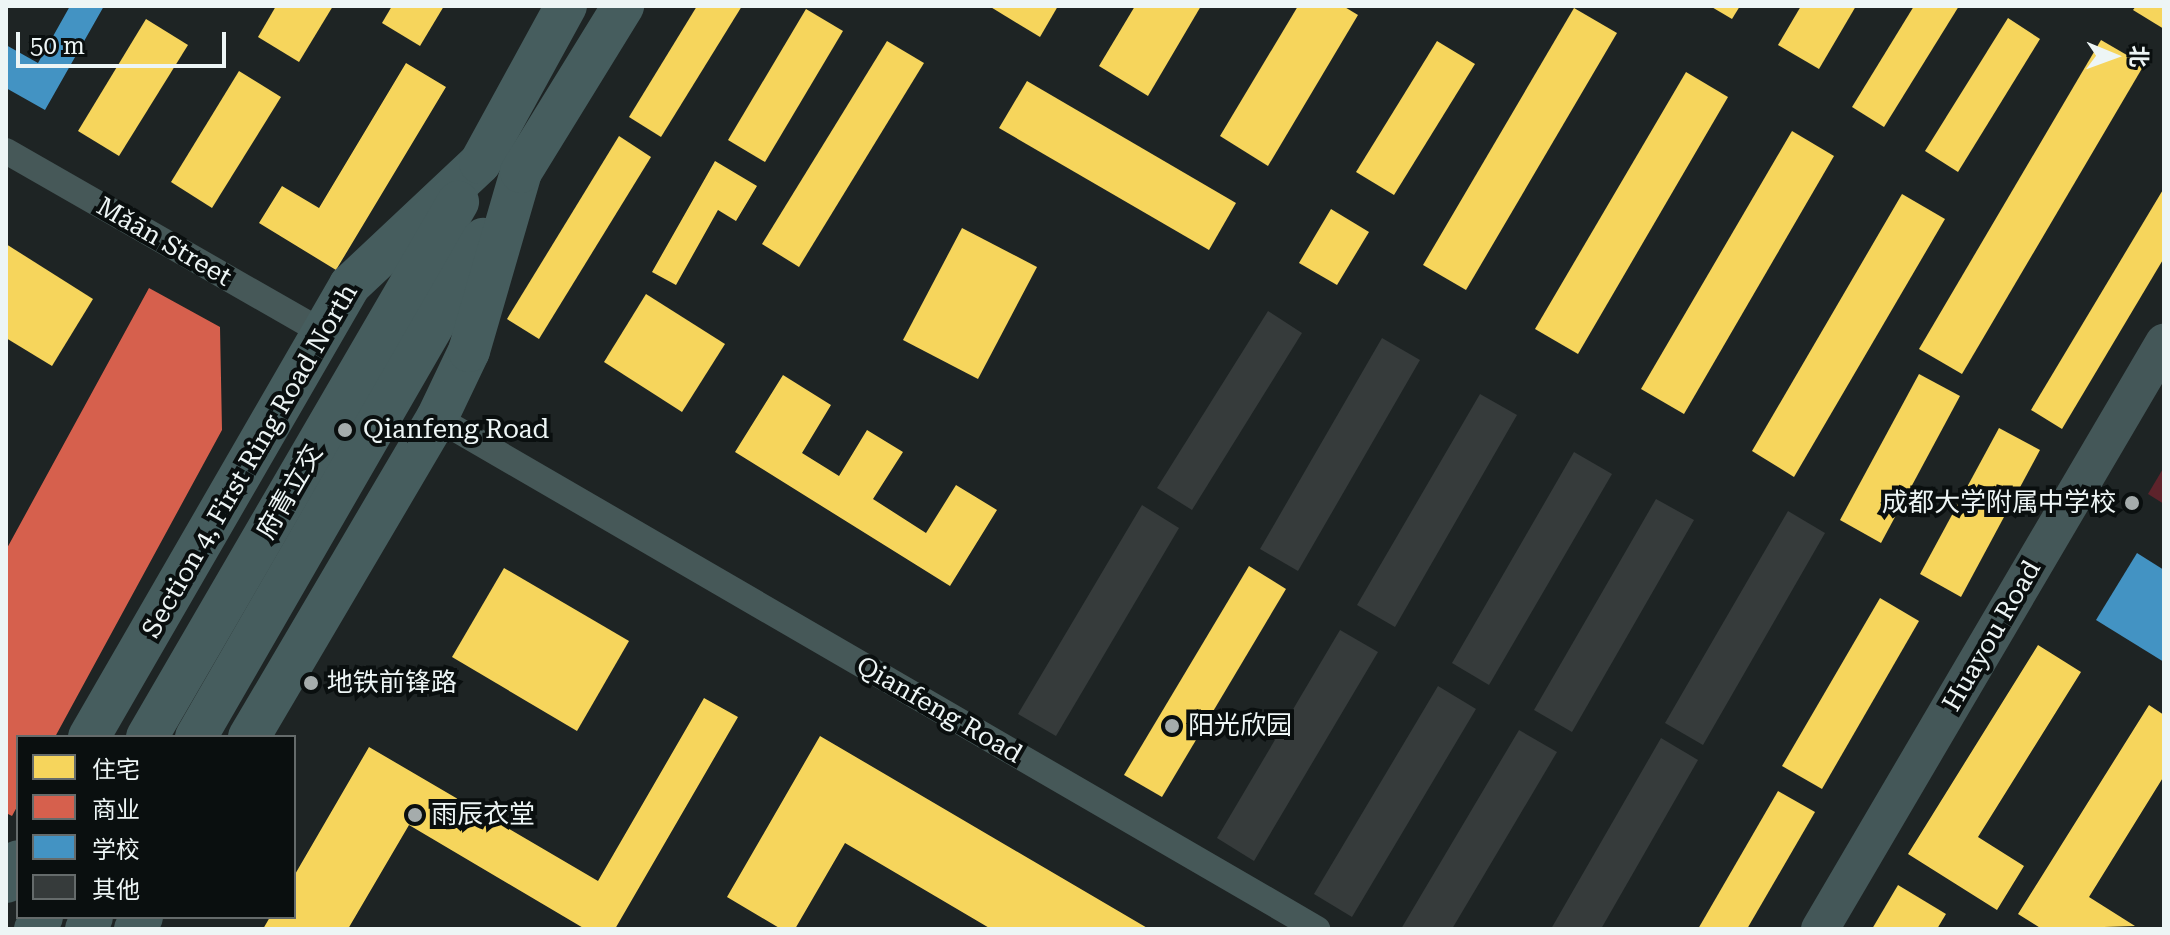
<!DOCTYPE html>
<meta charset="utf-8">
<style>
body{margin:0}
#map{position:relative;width:2170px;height:935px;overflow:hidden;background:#1e2424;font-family:"Roboto Serif","Noto Sans SC",serif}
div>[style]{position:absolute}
.green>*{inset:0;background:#5d232b}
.homes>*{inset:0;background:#f6d55c}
.shops>*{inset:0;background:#d6604d}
.schools>*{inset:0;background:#4393c3}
.building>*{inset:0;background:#363b3b}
.street>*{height:26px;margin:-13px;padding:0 13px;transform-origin:13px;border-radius:13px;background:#465858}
.secondary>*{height:38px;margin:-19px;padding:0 19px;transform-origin:19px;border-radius:19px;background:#445758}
.primary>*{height:42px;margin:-21px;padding:0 21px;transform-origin:21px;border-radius:21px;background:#465d5e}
.dots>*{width:22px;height:22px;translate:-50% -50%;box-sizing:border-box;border:4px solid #0a0f0f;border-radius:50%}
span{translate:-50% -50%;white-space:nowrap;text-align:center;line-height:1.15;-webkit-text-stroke:8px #0a0f0f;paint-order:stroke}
.street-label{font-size:26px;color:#edf5f5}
.poi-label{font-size:26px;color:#edf5f5}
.left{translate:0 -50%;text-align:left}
.right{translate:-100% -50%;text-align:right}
.frame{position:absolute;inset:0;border:8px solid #edf5f5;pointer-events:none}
.legend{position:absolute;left:16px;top:735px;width:280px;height:184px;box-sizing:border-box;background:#0a0f0f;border:2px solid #656b6b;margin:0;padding:10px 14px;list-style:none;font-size:24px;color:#edf5f5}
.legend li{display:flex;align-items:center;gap:16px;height:40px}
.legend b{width:40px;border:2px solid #656b6b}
.north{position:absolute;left:2074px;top:16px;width:80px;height:80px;-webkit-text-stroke:6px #0a0f0f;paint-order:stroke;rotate:91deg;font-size:22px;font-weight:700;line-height:32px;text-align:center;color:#edf5f5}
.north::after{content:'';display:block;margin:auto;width:28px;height:36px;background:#edf5f5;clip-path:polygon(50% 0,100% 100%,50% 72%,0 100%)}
.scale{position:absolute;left:16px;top:32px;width:210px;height:36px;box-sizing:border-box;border:4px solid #edf5f5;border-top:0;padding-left:10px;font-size:24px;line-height:28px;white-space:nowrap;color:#edf5f5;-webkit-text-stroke:6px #0a0f0f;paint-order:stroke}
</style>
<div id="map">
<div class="green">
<div style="clip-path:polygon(2164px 467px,2164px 504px,2148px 494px)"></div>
</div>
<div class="homes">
<div style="clip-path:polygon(276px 6px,333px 6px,299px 62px,258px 37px)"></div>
<div style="clip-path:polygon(392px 6px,444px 6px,420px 46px,382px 23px)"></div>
<div style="clip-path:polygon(697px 6px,742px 6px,661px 137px,629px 117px)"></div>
<div style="clip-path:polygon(989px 6px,1058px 6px,1040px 37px)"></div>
<div style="clip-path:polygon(1135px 6px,1201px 6px,1148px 96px,1099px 66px)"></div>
<div style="clip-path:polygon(1298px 6px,1343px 6px,1358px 15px,1268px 166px,1220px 136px)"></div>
<div style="clip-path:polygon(1710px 6px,1740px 6px,1732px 19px)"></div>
<div style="clip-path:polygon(1801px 6px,1856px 6px,1819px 69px,1778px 45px)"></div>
<div style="clip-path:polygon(1914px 6px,1959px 6px,1884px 127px,1852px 107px)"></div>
<div style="clip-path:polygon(2136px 6px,2164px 6px,2164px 29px,2133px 10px)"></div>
<div style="clip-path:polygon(1574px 8px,1617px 33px,1466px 290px,1423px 265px)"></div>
<div style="clip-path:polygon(806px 9px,843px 31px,765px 162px,728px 140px)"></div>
<div style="clip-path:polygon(2008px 18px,2040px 39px,1958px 172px,1925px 151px)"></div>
<div style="clip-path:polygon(146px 19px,188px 45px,119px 156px,78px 131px)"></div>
<div style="clip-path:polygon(2101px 40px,2144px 65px,1962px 374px,1919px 349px)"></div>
<div style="clip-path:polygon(887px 41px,924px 63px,799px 267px,762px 244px)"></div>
<div style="clip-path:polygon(1437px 41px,1475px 64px,1394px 195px,1356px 172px)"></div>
<div style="clip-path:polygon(406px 63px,446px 87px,336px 270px,259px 223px,282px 186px,319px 208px)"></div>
<div style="clip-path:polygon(239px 71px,281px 97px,212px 208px,171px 182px)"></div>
<div style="clip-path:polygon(1686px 72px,1728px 97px,1578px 354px,1535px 329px)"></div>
<div style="clip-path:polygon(1027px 81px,1236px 203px,1209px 250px,999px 128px)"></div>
<div style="clip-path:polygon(1792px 131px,1834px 156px,1684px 414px,1641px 389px)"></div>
<div style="clip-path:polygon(619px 136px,651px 157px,539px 339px,507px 319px)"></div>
<div style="clip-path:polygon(715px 161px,757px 186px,736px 221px,718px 210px,676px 285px,652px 272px)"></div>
<div style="clip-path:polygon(2164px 188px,2164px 258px,2062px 429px,2031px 410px)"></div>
<div style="clip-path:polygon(1902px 194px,1945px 219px,1794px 477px,1752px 451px)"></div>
<div style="clip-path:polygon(1331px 209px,1369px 232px,1337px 285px,1299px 263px)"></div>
<div style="clip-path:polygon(962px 228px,1037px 267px,978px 379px,903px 340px)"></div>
<div style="clip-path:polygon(6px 244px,93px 299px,52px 366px,6px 338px)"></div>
<div style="clip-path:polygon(646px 294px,725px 344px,682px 412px,604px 362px)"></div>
<div style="clip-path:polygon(1919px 374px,1960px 396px,1881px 543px,1840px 520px)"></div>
<div style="clip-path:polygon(783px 375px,831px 405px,802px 453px,839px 476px,867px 430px,903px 452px,873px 499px,926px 533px,956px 485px,997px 510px,950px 586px,735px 452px)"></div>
<div style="clip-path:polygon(1999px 428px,2040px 450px,1961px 597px,1920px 574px)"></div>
<div style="clip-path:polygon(1249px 566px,1286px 589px,1162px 797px,1124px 775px)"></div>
<div style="clip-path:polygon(504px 568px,629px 641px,577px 731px,452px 657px)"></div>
<div style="clip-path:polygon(1880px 598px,1919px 621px,1822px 789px,1782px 766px)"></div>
<div style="clip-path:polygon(2038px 645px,2081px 672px,1978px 837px,2024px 866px,1997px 910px,1908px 854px)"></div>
<div style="clip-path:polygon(704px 698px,738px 717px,615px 929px,585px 929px,409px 825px,348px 929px,263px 929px,270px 917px,294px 917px,294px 876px,369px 747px,598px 881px)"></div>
<div style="clip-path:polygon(2149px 705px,2164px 715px,2164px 776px,2089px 897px,2135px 926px,2042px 929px,2018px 914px)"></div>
<div style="clip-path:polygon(820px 736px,1149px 929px,991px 929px,845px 843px,795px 929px,781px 929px,727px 897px)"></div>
<div style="clip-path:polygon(1778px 791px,1815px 812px,1747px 929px,1698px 929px)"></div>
<div style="clip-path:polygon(1898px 885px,1946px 914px,1937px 929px,1872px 929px)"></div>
</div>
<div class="shops">
<div style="clip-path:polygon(149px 288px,220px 327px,222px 430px,55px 737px,18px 737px,18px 805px,12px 816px,6px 813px,6px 550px)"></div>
</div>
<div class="schools">
<div style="clip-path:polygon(70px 6px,104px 6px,45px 110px,6px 88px,6px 45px,38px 63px)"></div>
<div style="clip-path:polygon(2137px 553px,2164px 570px,2164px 662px,2096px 620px)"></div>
</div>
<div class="building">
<div style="clip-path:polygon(1268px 311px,1302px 333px,1192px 510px,1157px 488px)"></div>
<div style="clip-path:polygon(1382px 338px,1420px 360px,1298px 571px,1260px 549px)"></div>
<div style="clip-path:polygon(1480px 394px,1517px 415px,1395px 627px,1357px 605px)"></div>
<div style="clip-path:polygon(1574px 452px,1612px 474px,1489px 685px,1452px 663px)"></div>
<div style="clip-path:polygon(1656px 499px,1694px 520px,1572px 732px,1534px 710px)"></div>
<div style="clip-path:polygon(1142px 505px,1179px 528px,1056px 736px,1018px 714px)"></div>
<div style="clip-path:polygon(1788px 511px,1825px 533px,1703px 745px,1665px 723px)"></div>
<div style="clip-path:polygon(1340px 630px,1378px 652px,1254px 861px,1217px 838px)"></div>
<div style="clip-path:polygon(1438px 686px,1476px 709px,1352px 917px,1314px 894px)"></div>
<div style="clip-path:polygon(1519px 730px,1557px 752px,1452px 929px,1401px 929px)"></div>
<div style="clip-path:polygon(1661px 738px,1698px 760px,1601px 929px,1551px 929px)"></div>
</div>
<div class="street">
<div style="left:6px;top:151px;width:364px;rotate:29.8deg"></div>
<div style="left:437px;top:418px;width:1018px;rotate:30.14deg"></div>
</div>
<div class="secondary">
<div style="left:1820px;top:929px;width:680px;rotate:-59.59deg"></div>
</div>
<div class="primary">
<div style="left:89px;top:737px;width:522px;rotate:-60deg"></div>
<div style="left:350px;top:285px;width:178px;rotate:-43.2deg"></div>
<div style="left:480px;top:163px;width:179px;rotate:-61.3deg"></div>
<div style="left:147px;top:737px;width:619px;rotate:-59.83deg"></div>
<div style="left:196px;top:737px;width:575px;rotate:-60.04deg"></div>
<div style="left:249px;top:737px;width:370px;rotate:-59.5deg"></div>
<div style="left:437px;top:418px;width:74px;rotate:-64.5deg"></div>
<div style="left:469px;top:351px;width:186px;rotate:-73.8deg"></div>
<div style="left:521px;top:172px;width:195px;rotate:-58.4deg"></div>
<div style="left:6px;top:882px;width:24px;rotate:-60deg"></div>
<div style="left:35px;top:929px;width:14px;rotate:-60deg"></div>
<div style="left:86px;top:929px;width:13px;rotate:-63deg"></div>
<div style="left:135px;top:929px;width:14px;rotate:-60deg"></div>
</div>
<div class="dots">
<div style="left:345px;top:430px;background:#a5acac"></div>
<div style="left:2132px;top:503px;background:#a5acac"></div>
<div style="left:311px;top:683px;background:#a5acac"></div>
<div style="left:1172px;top:726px;background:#a5acac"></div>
<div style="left:415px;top:815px;background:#a5acac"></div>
</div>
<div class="street-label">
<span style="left:164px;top:242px;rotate:30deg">Mǎān Street</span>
<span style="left:250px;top:461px;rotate:-60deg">Section 4, First Ring Road North</span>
<span style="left:290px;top:492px;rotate:-60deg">府青立交</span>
<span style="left:1992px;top:636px;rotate:-60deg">Huayou Road</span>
<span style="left:939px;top:710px;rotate:30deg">Qianfeng Road</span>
</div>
<div class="poi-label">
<span class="left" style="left:363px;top:430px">Qianfeng Road</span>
<span class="right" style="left:2116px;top:503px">成都大学附属中学校</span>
<span class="left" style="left:327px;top:683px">地铁前锋路</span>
<span class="left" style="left:1188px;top:726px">阳光欣园</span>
<span class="left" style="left:431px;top:815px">雨辰衣堂</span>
</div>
<div class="frame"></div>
<ul class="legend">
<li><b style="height:22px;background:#f6d55c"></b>住宅</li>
<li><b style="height:22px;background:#d6604d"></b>商业</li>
<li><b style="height:22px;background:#4393c3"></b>学校</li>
<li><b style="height:22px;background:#363b3b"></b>其他</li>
</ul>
<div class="north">北</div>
<div class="scale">50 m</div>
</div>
